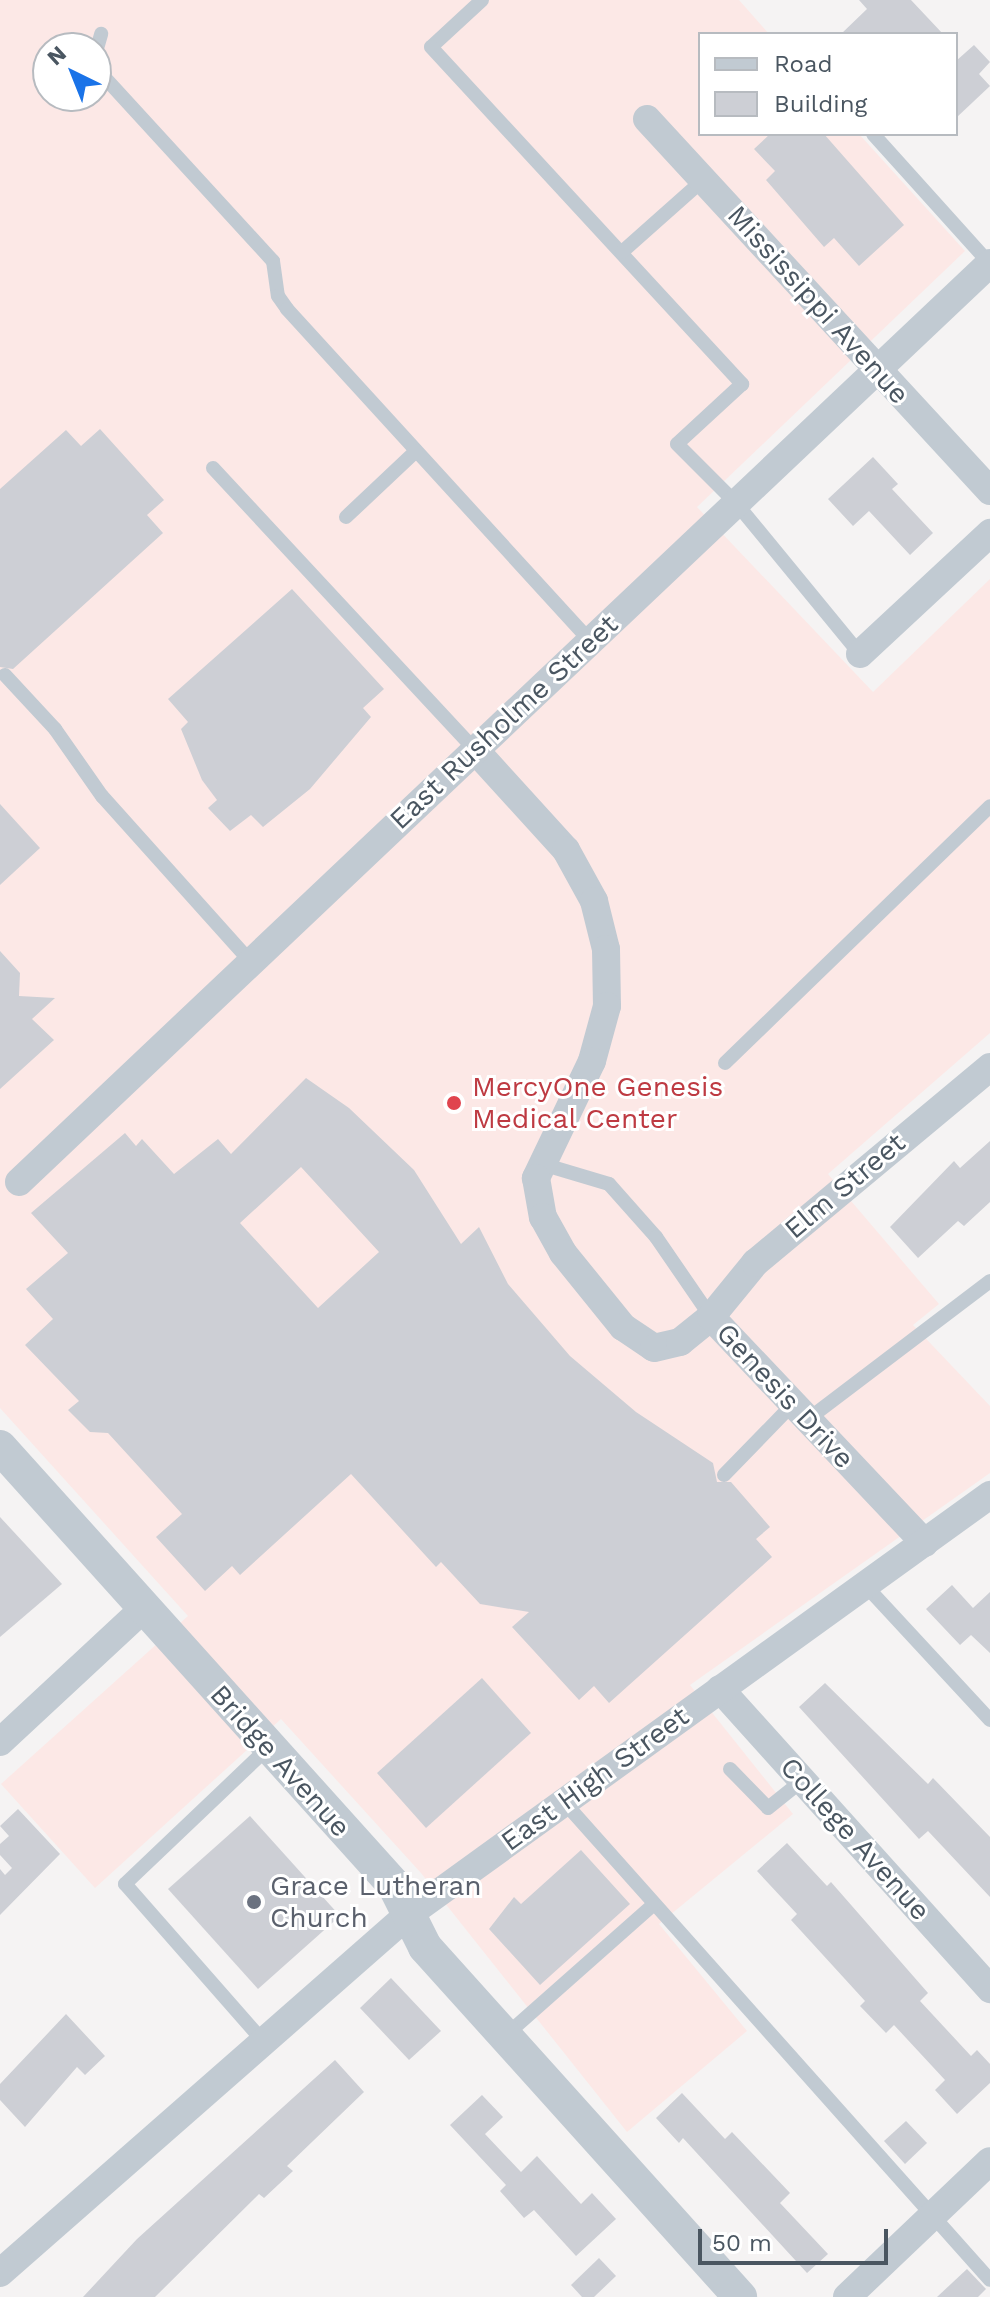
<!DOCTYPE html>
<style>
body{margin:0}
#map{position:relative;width:990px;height:2297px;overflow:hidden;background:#f5f3f3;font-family:"Work Sans",sans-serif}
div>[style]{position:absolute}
.medical>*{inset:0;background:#fce8e6}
.building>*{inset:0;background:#cdcfd5}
.service>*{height:14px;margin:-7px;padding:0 7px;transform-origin:7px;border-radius:7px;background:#c1cad2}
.minor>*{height:28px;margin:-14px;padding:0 14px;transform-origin:14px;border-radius:14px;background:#c1cad2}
.tertiary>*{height:34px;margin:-17px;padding:0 17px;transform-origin:17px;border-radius:17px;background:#c1cad2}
.dots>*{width:22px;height:22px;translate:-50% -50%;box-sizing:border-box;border:4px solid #fff;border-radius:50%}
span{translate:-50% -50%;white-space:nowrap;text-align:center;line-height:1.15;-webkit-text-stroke:6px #fff;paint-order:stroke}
.street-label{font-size:28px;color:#4a5661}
.health-label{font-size:28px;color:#be3a42}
.left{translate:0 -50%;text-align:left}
.worship-label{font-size:28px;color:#5b616d}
.legend{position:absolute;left:698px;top:32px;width:260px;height:104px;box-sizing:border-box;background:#fff;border:2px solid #b7bbc0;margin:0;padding:10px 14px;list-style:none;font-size:24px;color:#4a5661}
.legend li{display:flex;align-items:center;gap:16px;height:40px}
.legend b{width:40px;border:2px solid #b7bbc0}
.north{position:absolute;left:32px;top:32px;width:80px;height:80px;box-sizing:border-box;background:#fff;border:2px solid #b7bbc0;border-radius:50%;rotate:317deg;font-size:22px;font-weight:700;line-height:32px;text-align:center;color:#4a5661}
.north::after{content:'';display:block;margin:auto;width:28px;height:36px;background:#1a73e8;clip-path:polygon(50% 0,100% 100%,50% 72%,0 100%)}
.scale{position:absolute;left:698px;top:2229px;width:190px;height:36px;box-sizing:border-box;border:4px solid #4a5661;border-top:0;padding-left:10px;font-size:24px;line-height:28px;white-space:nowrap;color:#4a5661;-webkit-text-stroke:6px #fff;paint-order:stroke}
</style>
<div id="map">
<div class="medical">
<div style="clip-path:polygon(evenodd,0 0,739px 0,769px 34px,700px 34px,700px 134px,859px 134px,965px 251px,697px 507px,873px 692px,990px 579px,990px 1033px,828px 1174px,939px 1304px,913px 1325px,990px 1406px,990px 1473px,690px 1685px,793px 1814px,659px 1924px,747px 2031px,627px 2132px,421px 1873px,281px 1719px,95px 1888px,1px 1784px,188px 1616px,0 1408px,0 0,48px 48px,96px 48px,96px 96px,48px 96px,48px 48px)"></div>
</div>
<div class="building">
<div style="clip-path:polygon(859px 0,911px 0,943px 34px,841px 34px,867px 9px)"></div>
<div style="clip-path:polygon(974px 45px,990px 62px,979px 74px,990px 86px,956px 118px,956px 61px)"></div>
<div style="clip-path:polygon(770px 134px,824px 134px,904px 225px,859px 266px,834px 238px,824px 247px,766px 180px,775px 171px,754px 149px)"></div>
<div style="clip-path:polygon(100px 429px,164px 500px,147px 515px,163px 533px,13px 669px,0 667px,0 489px,66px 430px,81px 446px)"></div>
<div style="clip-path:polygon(873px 457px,898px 484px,892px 489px,933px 533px,910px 555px,869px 511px,853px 526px,828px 499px)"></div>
<div style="clip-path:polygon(292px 589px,384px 689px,363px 708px,371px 717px,310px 789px,263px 827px,251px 815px,230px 831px,208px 808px,217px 800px,202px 780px,181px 729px,188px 722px,168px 699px)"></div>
<div style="clip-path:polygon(0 804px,40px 848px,0 885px)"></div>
<div style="clip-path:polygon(0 951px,20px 973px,19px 996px,55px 998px,32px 1019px,54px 1040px,0 1089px)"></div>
<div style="clip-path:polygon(evenodd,306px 1078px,349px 1108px,414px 1170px,461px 1244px,479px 1227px,508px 1284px,570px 1356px,636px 1412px,713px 1463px,717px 1482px,731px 1482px,770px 1527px,756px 1539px,772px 1557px,609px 1703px,594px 1686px,579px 1700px,512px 1627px,529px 1612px,480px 1604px,441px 1562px,436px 1567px,351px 1474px,240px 1575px,232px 1566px,205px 1591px,156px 1537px,182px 1514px,108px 1433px,90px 1432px,68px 1410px,79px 1401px,25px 1345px,53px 1319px,26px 1289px,68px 1253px,31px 1213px,125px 1133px,136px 1146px,142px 1139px,174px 1174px,218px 1139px,231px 1154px,306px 1078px,301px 1167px,379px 1252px,318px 1308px,240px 1223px,301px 1167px)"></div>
<div style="clip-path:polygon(990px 1141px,990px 1202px,964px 1226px,958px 1221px,918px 1258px,890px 1227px,954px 1161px,960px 1168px)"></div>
<div style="clip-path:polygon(0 1517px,62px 1584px,0 1637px)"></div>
<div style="clip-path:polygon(952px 1585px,973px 1608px,990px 1592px,990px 1653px,971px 1635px,960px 1645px,926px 1609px)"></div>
<div style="clip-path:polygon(482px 1678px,531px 1733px,426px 1828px,377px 1773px)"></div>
<div style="clip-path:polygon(825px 1683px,928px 1784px,933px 1778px,990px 1837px,990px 1897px,928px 1831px,919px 1839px,799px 1707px)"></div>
<div style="clip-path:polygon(18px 1809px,60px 1854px,0 1915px,0 1869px,5px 1875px,12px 1868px,0 1855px,0 1844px,9px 1836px,0 1826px)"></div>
<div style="clip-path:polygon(250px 1816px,340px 1916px,258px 1989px,168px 1889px)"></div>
<div style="clip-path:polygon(787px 1843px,827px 1886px,831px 1882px,928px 1993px,920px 2001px,971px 2056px,977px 2050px,990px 2064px,990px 2083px,957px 2114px,935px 2090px,945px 2080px,894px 2025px,886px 2033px,860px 2006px,865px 2001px,791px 1920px,797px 1914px,757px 1871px)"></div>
<div style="clip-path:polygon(581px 1850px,630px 1904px,540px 1985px,489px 1929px,514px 1897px,521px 1904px)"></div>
<div style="clip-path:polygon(391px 1978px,441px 2031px,409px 2060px,360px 2008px)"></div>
<div style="clip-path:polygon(66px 2014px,105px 2056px,85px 2075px,77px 2067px,25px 2127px,0 2100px,0 2084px)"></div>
<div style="clip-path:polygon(335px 2060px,364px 2092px,287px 2166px,293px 2171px,264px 2198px,259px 2194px,155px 2297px,83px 2297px,137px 2239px)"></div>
<div style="clip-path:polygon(682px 2093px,725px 2139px,732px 2132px,790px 2193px,780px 2203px,828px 2254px,807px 2273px,683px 2138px,679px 2143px,656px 2118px)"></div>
<div style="clip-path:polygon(482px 2095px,503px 2117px,485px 2134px,521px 2172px,537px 2156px,581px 2204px,592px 2193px,616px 2219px,576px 2256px,534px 2210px,524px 2218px,500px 2191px,506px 2185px,450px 2125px)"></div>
<div style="clip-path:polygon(906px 2121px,927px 2143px,905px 2164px,884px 2141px)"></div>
<div style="clip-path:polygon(599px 2258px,616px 2276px,594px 2297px,582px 2297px,571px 2285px)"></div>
<div style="clip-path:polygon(967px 2269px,986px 2289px,978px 2297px,937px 2297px)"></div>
</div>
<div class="service">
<div style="left:482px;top:0;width:69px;rotate:137.3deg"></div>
<div style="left:431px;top:47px;width:459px;rotate:47.3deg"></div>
<div style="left:742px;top:384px;width:88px;rotate:137.3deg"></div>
<div style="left:677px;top:444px;width:83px;rotate:45deg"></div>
<div style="left:736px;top:503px;width:195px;rotate:50.6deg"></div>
<div style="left:96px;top:52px;width:19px;rotate:-74deg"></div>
<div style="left:96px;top:68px;width:262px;rotate:47.5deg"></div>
<div style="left:273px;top:261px;width:35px;rotate:82deg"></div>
<div style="left:278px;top:296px;width:16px;rotate:55deg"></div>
<div style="left:287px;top:309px;width:449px;rotate:47.6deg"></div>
<div style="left:873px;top:134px;width:175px;rotate:48deg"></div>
<div style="left:622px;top:252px;width:108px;rotate:-41.6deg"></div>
<div style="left:213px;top:468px;width:385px;rotate:47.1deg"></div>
<div style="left:346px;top:517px;width:96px;rotate:-43.3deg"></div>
<div style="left:5px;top:675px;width:74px;rotate:47.2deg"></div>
<div style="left:55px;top:729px;width:82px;rotate:55deg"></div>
<div style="left:102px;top:796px;width:223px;rotate:48.1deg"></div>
<div style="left:725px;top:1063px;width:369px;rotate:-44.1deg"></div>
<div style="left:542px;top:1164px;width:70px;rotate:16.6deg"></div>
<div style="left:609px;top:1184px;width:71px;rotate:48.4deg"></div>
<div style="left:656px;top:1237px;width:97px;rotate:55.5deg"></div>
<div style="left:807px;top:1420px;width:230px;rotate:-37.2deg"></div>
<div style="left:724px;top:1475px;width:98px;rotate:-45.8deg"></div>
<div style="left:865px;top:1585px;width:184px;rotate:47.2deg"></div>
<div style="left:730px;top:1769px;width:54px;rotate:45.7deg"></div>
<div style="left:768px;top:1808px;width:45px;rotate:-38.7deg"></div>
<div style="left:564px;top:1802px;width:640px;rotate:48.29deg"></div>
<div style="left:506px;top:2035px;width:196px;rotate:-41.5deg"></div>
<div style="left:263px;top:2041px;width:209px;rotate:-131.3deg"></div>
<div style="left:125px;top:1884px;width:196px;rotate:-43.6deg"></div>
</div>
<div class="minor">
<div style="left:647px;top:119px;width:506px;rotate:47.32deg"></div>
<div style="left:860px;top:654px;width:178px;rotate:-42.9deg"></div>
<div style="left:475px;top:750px;width:135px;rotate:47.7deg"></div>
<div style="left:566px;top:850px;width:58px;rotate:61.2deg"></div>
<div style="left:594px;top:901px;width:49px;rotate:76deg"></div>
<div style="left:606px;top:949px;width:57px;rotate:89deg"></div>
<div style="left:607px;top:1006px;width:57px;rotate:105.3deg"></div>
<div style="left:592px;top:1061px;width:130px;rotate:115.6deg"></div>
<div style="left:536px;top:1178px;width:40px;rotate:80deg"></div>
<div style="left:543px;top:1217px;width:41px;rotate:60.9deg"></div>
<div style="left:563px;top:1253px;width:95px;rotate:51deg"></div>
<div style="left:623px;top:1327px;width:37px;rotate:34deg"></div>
<div style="left:654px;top:1348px;width:27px;rotate:-13deg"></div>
<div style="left:680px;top:1342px;width:40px;rotate:-39deg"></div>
<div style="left:711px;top:1317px;width:311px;rotate:46.6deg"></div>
<div style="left:19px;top:1182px;width:1337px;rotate:-43.42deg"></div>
<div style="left:711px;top:1317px;width:70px;rotate:-50.8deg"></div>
<div style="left:755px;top:1263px;width:306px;rotate:-39.8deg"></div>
<div style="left:720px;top:1689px;width:404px;rotate:48deg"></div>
<div style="left:0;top:1742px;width:195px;rotate:-42.9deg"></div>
<div style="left:0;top:2273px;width:543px;rotate:-41.27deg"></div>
<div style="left:408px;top:1915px;width:718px;rotate:-35.82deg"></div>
<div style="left:847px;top:2297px;width:197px;rotate:-43.6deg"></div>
</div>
<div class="tertiary">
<div style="left:0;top:1447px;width:589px;rotate:48.03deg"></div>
<div style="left:394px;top:1885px;width:69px;rotate:63.4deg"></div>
<div style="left:425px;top:1947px;width:471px;rotate:48deg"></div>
</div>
<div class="dots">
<div style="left:454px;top:1103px;background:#e0444e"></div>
<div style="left:254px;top:1902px;background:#6b7280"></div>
</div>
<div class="street-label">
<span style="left:818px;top:305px;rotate:48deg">Mississippi Avenue</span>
<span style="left:504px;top:722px;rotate:-43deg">East Rusholme Street</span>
<span style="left:845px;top:1186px;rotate:-40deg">Elm Street</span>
<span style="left:785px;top:1396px;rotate:47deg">Genesis Drive</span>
<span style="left:280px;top:1761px;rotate:48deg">Bridge Avenue</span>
<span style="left:595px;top:1779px;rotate:-36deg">East High Street</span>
<span style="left:855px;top:1839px;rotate:48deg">College Avenue</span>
</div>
<div class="health-label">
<span class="left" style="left:472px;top:1103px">MercyOne Genesis<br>Medical Center</span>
</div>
<div class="worship-label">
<span class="left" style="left:270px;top:1902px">Grace Lutheran<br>Church</span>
</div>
<ul class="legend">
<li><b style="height:10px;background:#c1cad2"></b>Road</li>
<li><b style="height:22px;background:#cdcfd5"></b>Building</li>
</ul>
<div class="north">N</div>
<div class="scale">50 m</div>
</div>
